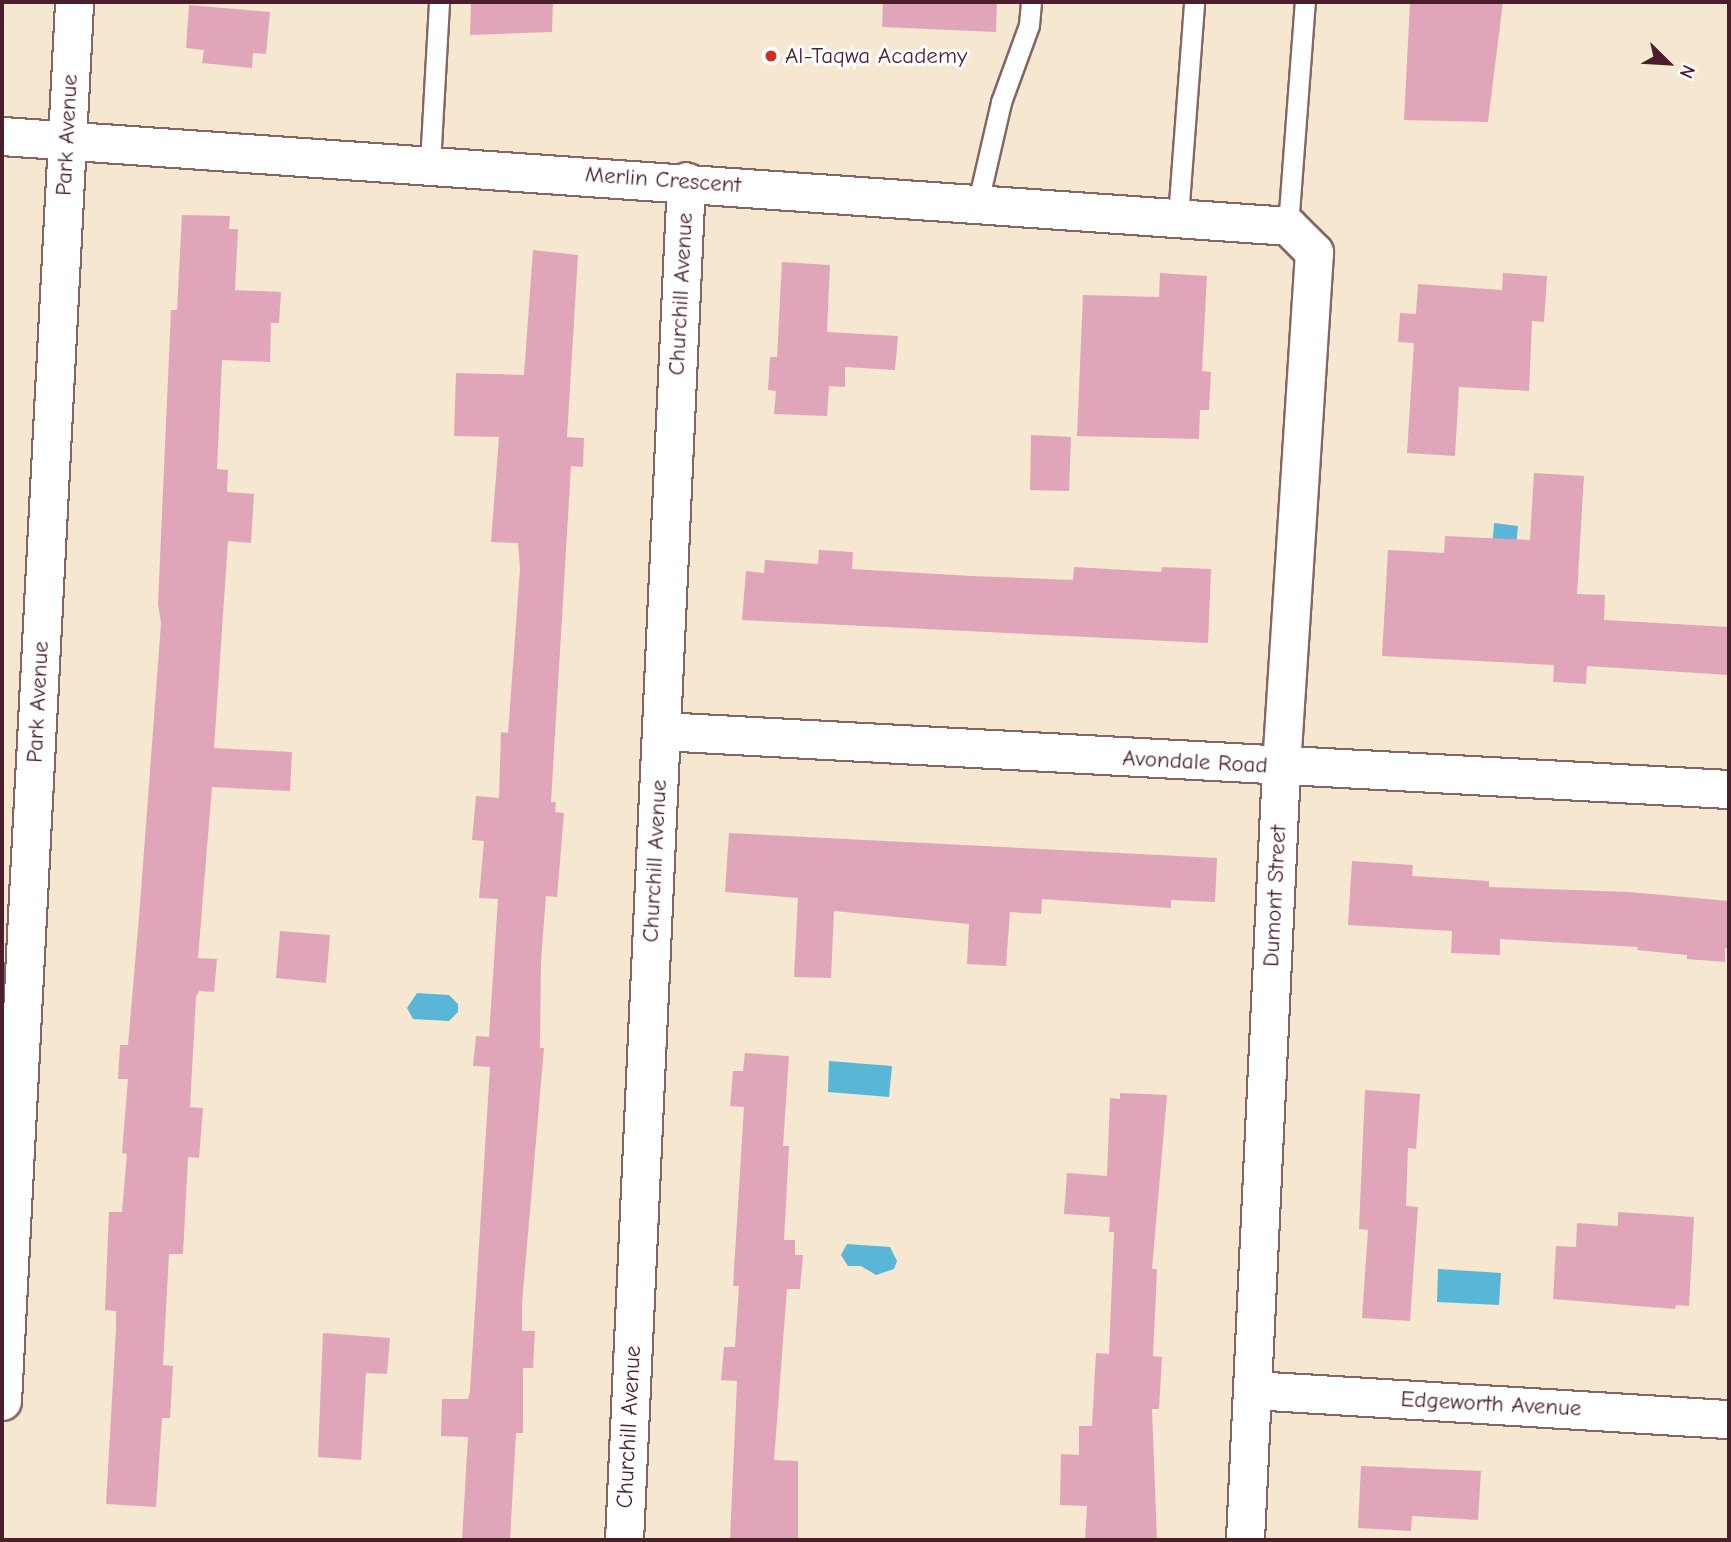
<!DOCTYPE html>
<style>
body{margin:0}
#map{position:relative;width:1731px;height:1542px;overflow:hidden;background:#f5e7d0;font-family:"Comic Neue",sans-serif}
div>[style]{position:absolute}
.water>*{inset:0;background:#59b6d7}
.building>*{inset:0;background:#e1a5ba}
.roads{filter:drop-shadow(2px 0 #866565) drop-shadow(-2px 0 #866565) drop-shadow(0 2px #866565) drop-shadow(0 -2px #866565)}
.service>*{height:19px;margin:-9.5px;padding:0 9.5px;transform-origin:9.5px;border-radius:9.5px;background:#fff}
.minor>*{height:37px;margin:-18.5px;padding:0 18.5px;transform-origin:18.5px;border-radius:18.5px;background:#fff}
.dots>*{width:19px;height:19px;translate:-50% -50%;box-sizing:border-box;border:4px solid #fff;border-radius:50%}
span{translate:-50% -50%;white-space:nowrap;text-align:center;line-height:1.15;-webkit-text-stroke:6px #fff;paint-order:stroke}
.poi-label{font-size:23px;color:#4a1f2b}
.left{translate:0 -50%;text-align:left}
.street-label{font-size:23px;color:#4a1f2b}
.frame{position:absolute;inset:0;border:4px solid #4a1f2b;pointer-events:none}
.north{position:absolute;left:1633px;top:28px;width:70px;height:70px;-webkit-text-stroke:5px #fff;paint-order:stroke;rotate:114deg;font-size:19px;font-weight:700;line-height:28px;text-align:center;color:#4a1f2b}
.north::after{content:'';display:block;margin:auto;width:24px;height:32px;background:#4a1f2b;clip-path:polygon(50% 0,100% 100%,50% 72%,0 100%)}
</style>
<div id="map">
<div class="water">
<div style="clip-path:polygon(1494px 523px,1518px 526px,1514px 568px,1491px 566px)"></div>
<div style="clip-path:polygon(417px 993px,449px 995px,458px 1004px,458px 1012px,449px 1021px,413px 1019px,407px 1008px)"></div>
<div style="clip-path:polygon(829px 1061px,892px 1066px,889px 1097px,828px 1092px)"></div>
<div style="clip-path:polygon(847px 1244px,890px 1247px,897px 1261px,894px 1269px,876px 1275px,861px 1266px,848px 1266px,841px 1255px)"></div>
<div style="clip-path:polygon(1438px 1269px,1501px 1273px,1499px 1305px,1437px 1302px)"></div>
</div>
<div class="building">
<div style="clip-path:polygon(471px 2px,553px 2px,552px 32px,470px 35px)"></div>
<div style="clip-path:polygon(883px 2px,997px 2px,996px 32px,882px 27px)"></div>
<div style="clip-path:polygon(1410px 2px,1503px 2px,1488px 122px,1404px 120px)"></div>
<div style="clip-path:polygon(189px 5px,270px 12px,266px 54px,253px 53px,252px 68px,202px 63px,204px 50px,186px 48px)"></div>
<div style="clip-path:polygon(182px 215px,230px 216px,229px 229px,238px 229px,235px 290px,281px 292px,279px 323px,271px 323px,270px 362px,222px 360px,217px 469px,228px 470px,227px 492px,254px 494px,251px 543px,228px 541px,214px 748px,292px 752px,290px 791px,212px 787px,198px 958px,217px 959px,214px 992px,199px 991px,196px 997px,190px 1107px,203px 1108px,199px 1158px,188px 1157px,183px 1254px,169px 1254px,163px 1365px,173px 1366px,170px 1418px,162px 1418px,156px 1507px,106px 1504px,116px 1329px,116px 1311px,105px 1310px,109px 1212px,122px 1212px,127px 1154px,122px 1153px,128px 1079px,118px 1079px,120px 1045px,128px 1045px,140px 905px,161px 623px,158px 604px,171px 310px,177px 310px)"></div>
<div style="clip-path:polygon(533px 250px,578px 255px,567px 437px,584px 438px,583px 467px,571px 466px,551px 802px,556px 802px,555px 812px,564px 813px,557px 897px,546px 896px,541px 960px,540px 1048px,544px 1048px,522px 1303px,522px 1331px,535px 1331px,533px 1368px,523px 1368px,523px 1433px,516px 1433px,510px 1540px,462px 1540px,468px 1437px,441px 1436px,442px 1399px,468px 1399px,470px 1391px,490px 1067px,473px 1066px,476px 1036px,489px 1037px,498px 899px,479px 898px,484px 841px,472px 840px,476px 796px,499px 798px,501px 732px,508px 733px,520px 569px,518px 543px,491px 542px,499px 437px,454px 436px,456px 373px,524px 375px)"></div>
<div style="clip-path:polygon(782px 262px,830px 265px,827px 332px,898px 336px,895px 370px,845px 367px,845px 387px,829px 386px,827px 416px,774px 414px,776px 391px,768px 390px,770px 357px,777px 357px)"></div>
<div style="clip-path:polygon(1160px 273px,1207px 276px,1202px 371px,1211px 372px,1209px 410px,1200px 410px,1199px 439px,1077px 436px,1083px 295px,1159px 297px)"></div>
<div style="clip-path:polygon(1503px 273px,1547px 276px,1544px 322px,1532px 321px,1529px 391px,1459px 387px,1455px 456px,1407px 453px,1414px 343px,1398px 342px,1400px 313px,1416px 314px,1418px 284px,1502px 290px)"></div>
<div style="clip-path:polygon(1031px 435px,1071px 437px,1069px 491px,1030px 490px)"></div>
<div style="clip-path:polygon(1534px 473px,1584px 476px,1577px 594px,1605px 595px,1604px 620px,1729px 627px,1729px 675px,1587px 666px,1586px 684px,1553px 682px,1554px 665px,1382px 656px,1388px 550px,1444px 553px,1445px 536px,1530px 540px)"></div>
<div style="clip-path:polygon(819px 550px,853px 552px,852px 569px,971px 576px,1073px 580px,1074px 567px,1161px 572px,1162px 567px,1211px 569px,1208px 643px,742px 620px,746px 571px,764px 573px,765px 560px,818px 564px)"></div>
<div style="clip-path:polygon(729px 833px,1217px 858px,1215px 902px,1171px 900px,1171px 908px,1042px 899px,1041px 914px,1010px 912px,1006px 966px,967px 964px,969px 924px,834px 911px,831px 978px,794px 977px,798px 898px,725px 892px)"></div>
<div style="clip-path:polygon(1352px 861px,1413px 865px,1412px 876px,1489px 881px,1489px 887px,1629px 892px,1729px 901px,1729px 949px,1725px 948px,1725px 962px,1687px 959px,1687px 955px,1637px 950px,1638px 947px,1500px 939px,1500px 955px,1451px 953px,1452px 931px,1348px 925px)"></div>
<div style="clip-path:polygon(280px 931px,330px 935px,326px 983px,276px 978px)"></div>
<div style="clip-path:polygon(745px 1053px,789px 1056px,783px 1146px,789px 1146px,784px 1240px,795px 1240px,795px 1255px,803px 1255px,800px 1289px,787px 1289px,774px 1460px,798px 1461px,798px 1540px,730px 1540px,737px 1381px,721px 1380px,724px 1347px,735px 1347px,739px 1286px,733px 1286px,744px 1107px,730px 1106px,733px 1071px,743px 1071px)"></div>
<div style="clip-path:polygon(1365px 1090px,1420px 1094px,1416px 1149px,1408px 1148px,1406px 1206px,1418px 1207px,1410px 1321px,1362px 1318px,1368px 1230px,1359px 1229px)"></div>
<div style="clip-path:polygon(1120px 1093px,1167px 1095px,1152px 1269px,1157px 1269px,1153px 1356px,1162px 1357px,1159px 1409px,1152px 1409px,1157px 1540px,1085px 1540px,1087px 1506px,1060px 1505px,1061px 1454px,1079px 1455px,1079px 1426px,1092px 1426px,1096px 1353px,1109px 1354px,1114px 1232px,1109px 1232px,1110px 1217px,1064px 1214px,1067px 1173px,1107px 1176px,1110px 1098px,1120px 1099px)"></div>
<div style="clip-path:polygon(1618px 1212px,1694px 1217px,1689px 1306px,1676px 1305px,1675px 1309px,1553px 1299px,1556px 1246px,1576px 1247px,1577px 1223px,1618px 1226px)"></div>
<div style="clip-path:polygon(323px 1333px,390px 1338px,387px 1374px,366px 1373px,361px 1460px,318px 1457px)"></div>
<div style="clip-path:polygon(1361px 1466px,1481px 1471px,1478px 1520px,1412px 1516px,1411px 1531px,1358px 1528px)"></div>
</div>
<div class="roads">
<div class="service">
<div style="left:430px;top:164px;width:162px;rotate:-86.8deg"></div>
<div style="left:978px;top:202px;width:103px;rotate:-77deg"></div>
<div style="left:1001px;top:102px;width:82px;rotate:-70deg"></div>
<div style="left:1029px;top:25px;width:23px;rotate:-85deg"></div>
<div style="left:1178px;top:217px;width:216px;rotate:-85.7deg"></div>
<div style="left:1288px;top:226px;width:225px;rotate:-85.7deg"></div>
</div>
<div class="minor">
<div style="left:2px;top:136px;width:1289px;rotate:4deg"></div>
<div style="left:1288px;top:226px;width:37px;rotate:45deg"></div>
<div style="left:1314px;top:252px;width:516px;rotate:93.67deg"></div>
<div style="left:1281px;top:767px;width:774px;rotate:92.67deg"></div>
<div style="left:661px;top:731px;width:1070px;rotate:3.11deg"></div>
<div style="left:1252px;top:1390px;width:478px;rotate:3.5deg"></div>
<div style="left:2px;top:1401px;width:1401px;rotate:-87.05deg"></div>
<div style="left:624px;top:1540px;width:1360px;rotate:-87.39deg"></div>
</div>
</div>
<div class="dots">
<div style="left:771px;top:56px;background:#c8321e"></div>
</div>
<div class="poi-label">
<span class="left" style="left:785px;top:56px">Al-Taqwa Academy</span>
</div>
<div class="street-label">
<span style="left:67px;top:135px;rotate:-87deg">Park Avenue</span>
<span style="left:663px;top:180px;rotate:4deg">Merlin Crescent</span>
<span style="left:681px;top:294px;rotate:-87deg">Churchill Avenue</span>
<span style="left:38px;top:702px;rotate:-87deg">Park Avenue</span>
<span style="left:1195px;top:762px;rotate:3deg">Avondale Road</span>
<span style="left:655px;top:861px;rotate:-87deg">Churchill Avenue</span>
<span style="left:1275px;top:896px;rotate:-87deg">Dumont Street</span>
<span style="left:1491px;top:1404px;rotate:3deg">Edgeworth Avenue</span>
<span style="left:629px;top:1427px;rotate:-87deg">Churchill Avenue</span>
</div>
<div class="frame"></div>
<div class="north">N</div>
</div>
